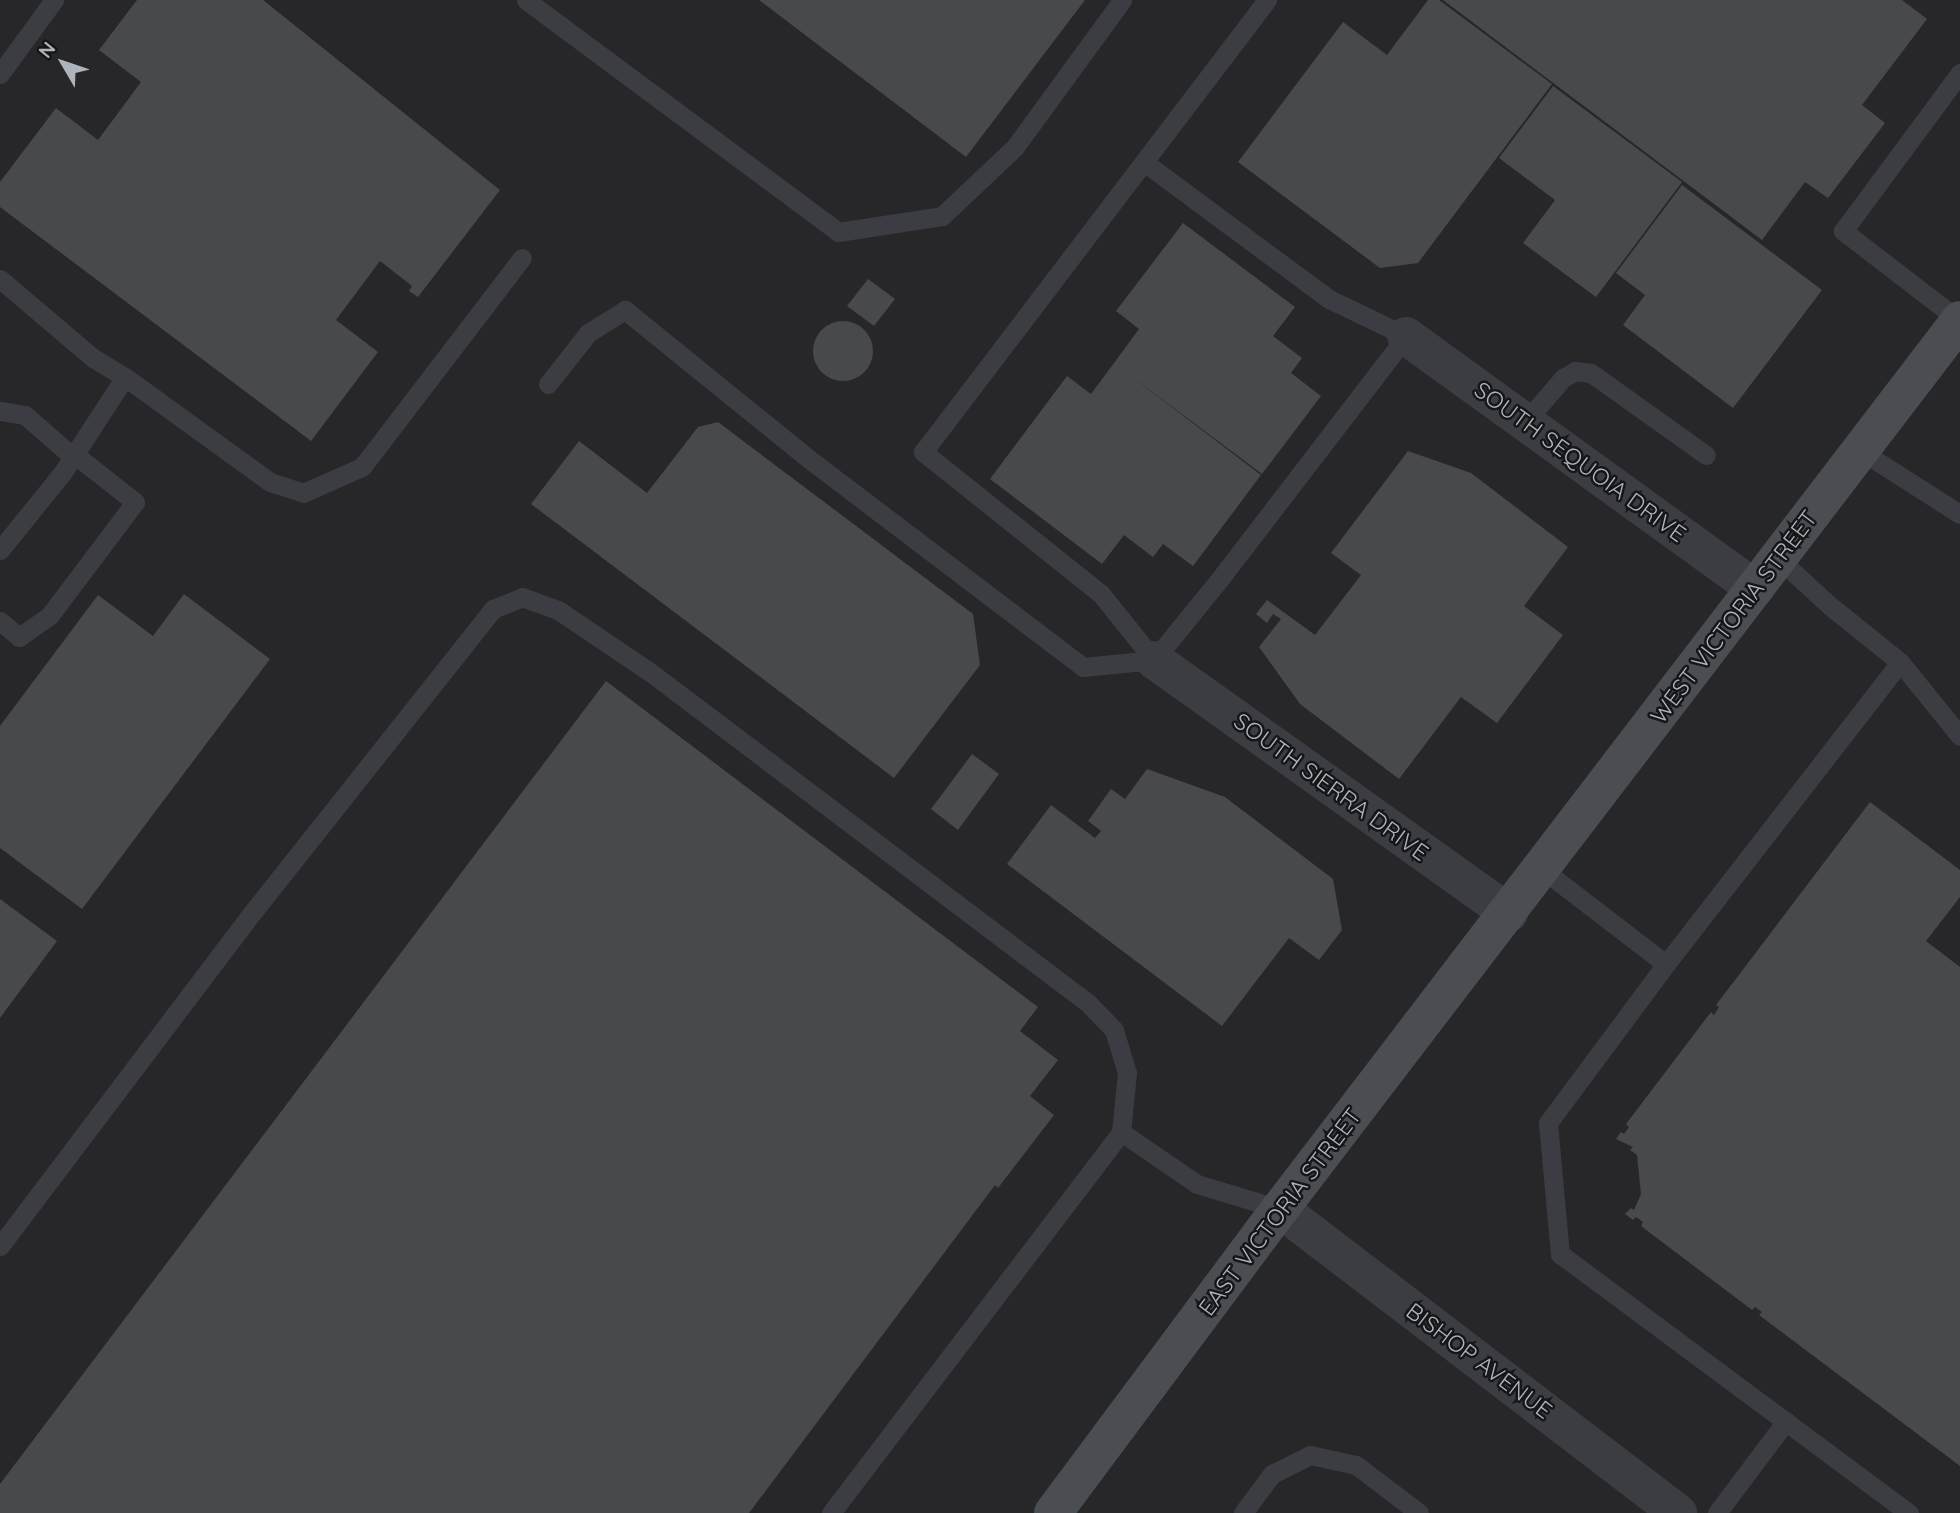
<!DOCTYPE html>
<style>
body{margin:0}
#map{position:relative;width:1960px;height:1513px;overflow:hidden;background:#1b1b1d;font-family:Quicksand,sans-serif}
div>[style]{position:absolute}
.built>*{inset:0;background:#27272a}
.building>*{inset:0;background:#48494d}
.round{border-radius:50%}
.service>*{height:19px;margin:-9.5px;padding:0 9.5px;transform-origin:9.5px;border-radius:9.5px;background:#3c3d42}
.minor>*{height:38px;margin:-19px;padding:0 19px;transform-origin:19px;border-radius:19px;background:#3c3d42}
.secondary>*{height:38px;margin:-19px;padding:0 19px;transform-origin:19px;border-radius:19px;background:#4a4d52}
span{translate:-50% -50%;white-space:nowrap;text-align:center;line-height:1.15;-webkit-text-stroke:5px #161618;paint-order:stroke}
.street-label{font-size:23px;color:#aeb4bc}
.north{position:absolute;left:28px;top:28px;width:70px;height:70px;-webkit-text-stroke:5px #161618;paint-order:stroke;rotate:309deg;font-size:19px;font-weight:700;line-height:28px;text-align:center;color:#aeb4bc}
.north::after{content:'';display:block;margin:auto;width:24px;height:32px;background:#aeb4bc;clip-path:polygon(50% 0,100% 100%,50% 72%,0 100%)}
</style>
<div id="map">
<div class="built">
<div style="clip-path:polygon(0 0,1960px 0,1960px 1513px,0 1513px)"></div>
</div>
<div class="building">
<div style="clip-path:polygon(137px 0,263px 0,500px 190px,418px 297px,409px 291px,412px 286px,380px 261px,336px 320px,378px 352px,311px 441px,0 207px,0 182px,56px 108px,98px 140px,141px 82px,99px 50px)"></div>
<div style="clip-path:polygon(759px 0,1085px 0,966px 157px)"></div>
<div style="clip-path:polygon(1428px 0,1439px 0,1552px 84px,1418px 263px,1380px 268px,1238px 162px,1343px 22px,1387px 55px)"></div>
<div style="clip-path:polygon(1443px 0,1902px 0,1927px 19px,1862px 105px,1885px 123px,1828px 198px,1805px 182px,1762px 240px)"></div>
<div style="clip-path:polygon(1553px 86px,1682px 182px,1596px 297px,1523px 243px,1555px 200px,1499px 158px)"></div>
<div style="clip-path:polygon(1682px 185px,1822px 290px,1733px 408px,1623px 325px,1645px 295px,1616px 273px)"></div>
<div style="clip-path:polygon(1183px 223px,1295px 307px,1273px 336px,1302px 358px,1291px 373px,1321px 396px,1262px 474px,1123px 370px,1261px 475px,1193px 566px,1163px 544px,1153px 557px,1124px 535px,1102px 564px,990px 479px,1067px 376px,1091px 394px,1114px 363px,1139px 329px,1116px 311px)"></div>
<div style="clip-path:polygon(868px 279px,895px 299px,874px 326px,847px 306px)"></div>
<div class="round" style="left:813px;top:321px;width:60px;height:60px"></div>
<div style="clip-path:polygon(718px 422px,973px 614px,980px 665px,894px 778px,531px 504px,579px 441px,647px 493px,698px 427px)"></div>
<div style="clip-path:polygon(1408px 451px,1471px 473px,1568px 547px,1524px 606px,1563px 635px,1497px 723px,1461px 697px,1399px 779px,1300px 704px,1259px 647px,1281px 619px,1273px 614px,1267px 623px,1256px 614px,1267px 600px,1315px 635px,1361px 575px,1331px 553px)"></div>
<div style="clip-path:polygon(184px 594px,270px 659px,82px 909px,0 848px,0 726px,98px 595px,153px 636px)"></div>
<div style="clip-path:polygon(606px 681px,1038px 1007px,1020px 1031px,1058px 1060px,1030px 1096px,1054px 1115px,998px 1188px,995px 1185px,749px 1513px,0 1513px,0 1484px)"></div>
<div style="clip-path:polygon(972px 754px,999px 774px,958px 830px,931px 809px)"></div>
<div style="clip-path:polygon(1147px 769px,1225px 797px,1333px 879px,1342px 930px,1319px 960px,1289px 938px,1222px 1026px,1007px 864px,1051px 805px,1095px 838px,1101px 831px,1088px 821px,1111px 789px,1125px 799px)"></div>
<div style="clip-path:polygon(1870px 802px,1960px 870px,1960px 897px,1926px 941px,1960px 967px,1960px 1466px,1759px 1315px,1762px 1312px,1755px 1307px,1752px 1310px,1641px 1226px,1643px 1222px,1636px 1217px,1633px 1220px,1625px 1214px,1631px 1208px,1634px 1210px,1641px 1194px,1637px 1155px,1630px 1150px,1633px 1147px,1616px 1139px,1621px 1132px,1624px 1134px,1629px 1127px,1626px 1124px,1711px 1012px,1714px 1015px,1719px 1007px,1716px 1005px)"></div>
<div style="clip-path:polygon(0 899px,57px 941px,0 1018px)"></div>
</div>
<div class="service">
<div style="left:526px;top:0;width:389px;rotate:36.6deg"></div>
<div style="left:838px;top:232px;width:105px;rotate:-8.7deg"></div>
<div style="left:942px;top:216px;width:100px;rotate:-43.4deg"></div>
<div style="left:1015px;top:147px;width:182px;rotate:-53.9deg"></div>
<div style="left:0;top:74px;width:92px;rotate:-53.9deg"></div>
<div style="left:0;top:279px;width:122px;rotate:40.3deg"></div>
<div style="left:93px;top:358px;width:37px;rotate:31deg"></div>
<div style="left:1960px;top:321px;width:148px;rotate:-142.4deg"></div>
<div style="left:1843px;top:231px;width:197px;rotate:-53.5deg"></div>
<div style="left:548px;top:384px;width:65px;rotate:-51.9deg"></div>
<div style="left:588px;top:333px;width:44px;rotate:-31.9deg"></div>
<div style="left:625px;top:310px;width:237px;rotate:39deg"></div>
<div style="left:809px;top:459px;width:344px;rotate:37.2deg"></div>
<div style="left:1083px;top:667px;width:71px;rotate:-5.6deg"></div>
<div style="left:1154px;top:660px;width:103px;rotate:-50.9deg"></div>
<div style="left:1219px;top:580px;width:307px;rotate:-52.5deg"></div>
<div style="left:1406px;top:336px;width:85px;rotate:-154.3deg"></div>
<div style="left:1329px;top:299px;width:230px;rotate:-143.5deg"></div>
<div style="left:0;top:411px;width:25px;rotate:9deg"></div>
<div style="left:25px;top:415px;width:64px;rotate:41.2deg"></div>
<div style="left:1525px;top:422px;width:58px;rotate:-49.2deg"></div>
<div style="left:1563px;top:378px;width:14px;rotate:-30deg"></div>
<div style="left:1575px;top:371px;width:16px;rotate:7deg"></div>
<div style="left:1591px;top:373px;width:141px;rotate:35.5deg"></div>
<div style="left:1861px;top:451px;width:117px;rotate:32.5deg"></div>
<div style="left:0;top:550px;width:100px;rotate:-51.1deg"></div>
<div style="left:63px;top:472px;width:113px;rotate:-56.9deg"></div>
<div style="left:125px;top:377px;width:179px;rotate:35.9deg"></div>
<div style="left:270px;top:482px;width:35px;rotate:18deg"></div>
<div style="left:303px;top:493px;width:64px;rotate:-23.8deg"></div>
<div style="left:362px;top:467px;width:263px;rotate:-52.6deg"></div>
<div style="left:1778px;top:558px;width:69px;rotate:42.7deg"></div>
<div style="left:1829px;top:605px;width:91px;rotate:38.8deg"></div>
<div style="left:1900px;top:662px;width:95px;rotate:51deg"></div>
<div style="left:0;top:621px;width:25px;rotate:40deg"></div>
<div style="left:19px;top:637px;width:38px;rotate:-35deg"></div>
<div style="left:50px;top:615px;width:141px;rotate:-53deg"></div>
<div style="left:135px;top:502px;width:78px;rotate:-141.8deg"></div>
<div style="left:1154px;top:660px;width:85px;rotate:-128.8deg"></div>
<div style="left:1101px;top:594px;width:228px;rotate:-141.4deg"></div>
<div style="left:923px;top:452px;width:568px;rotate:-52.73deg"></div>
<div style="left:1542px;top:869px;width:156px;rotate:37.5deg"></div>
<div style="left:1666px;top:964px;width:198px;rotate:126.6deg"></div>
<div style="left:1548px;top:1123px;width:132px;rotate:84.8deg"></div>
<div style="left:1560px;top:1254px;width:435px;rotate:36.6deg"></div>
<div style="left:1666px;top:964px;width:382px;rotate:-52.2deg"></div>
<div style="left:0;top:1246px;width:418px;rotate:-52.9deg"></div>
<div style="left:252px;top:913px;width:388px;rotate:-51.6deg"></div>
<div style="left:493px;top:609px;width:31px;rotate:-22deg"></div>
<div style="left:522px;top:597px;width:38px;rotate:20deg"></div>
<div style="left:558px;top:610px;width:111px;rotate:34deg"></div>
<div style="left:650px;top:672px;width:549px;rotate:37.08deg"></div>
<div style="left:1088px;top:1003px;width:37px;rotate:46deg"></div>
<div style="left:1114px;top:1030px;width:45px;rotate:73.2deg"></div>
<div style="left:1127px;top:1073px;width:59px;rotate:95.8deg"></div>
<div style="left:831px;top:1513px;width:479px;rotate:-52.7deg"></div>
<div style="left:1121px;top:1132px;width:92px;rotate:34.4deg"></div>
<div style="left:1197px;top:1184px;width:87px;rotate:16.8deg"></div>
<div style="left:1243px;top:1513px;width:49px;rotate:-53.4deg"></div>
<div style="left:1272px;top:1474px;width:42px;rotate:-26.6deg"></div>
<div style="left:1310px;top:1455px;width:47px;rotate:12.3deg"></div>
<div style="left:1356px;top:1465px;width:79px;rotate:37.3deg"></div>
<div style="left:1717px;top:1513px;width:115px;rotate:-53.1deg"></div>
</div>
<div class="minor">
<div style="left:1406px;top:336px;width:431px;rotate:35.9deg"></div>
<div style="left:1154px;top:660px;width:436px;rotate:35.5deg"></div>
<div style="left:1280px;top:1209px;width:501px;rotate:37.37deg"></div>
</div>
<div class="secondary">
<div style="left:1053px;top:1513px;width:379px;rotate:-53.3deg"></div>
<div style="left:1280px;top:1209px;width:1119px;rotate:-52.59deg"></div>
</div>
<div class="street-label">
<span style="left:1580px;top:462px;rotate:36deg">SOUTH SEQUOIA DRIVE</span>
<span style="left:1734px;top:617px;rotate:-53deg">WEST VICTORIA STREET</span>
<span style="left:1331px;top:787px;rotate:36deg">SOUTH SIERRA DRIVE</span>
<span style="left:1280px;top:1212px;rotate:-53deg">EAST VICTORIA STREET</span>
<span style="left:1479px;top:1361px;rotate:37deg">BISHOP AVENUE</span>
</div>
<div class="north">N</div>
</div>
